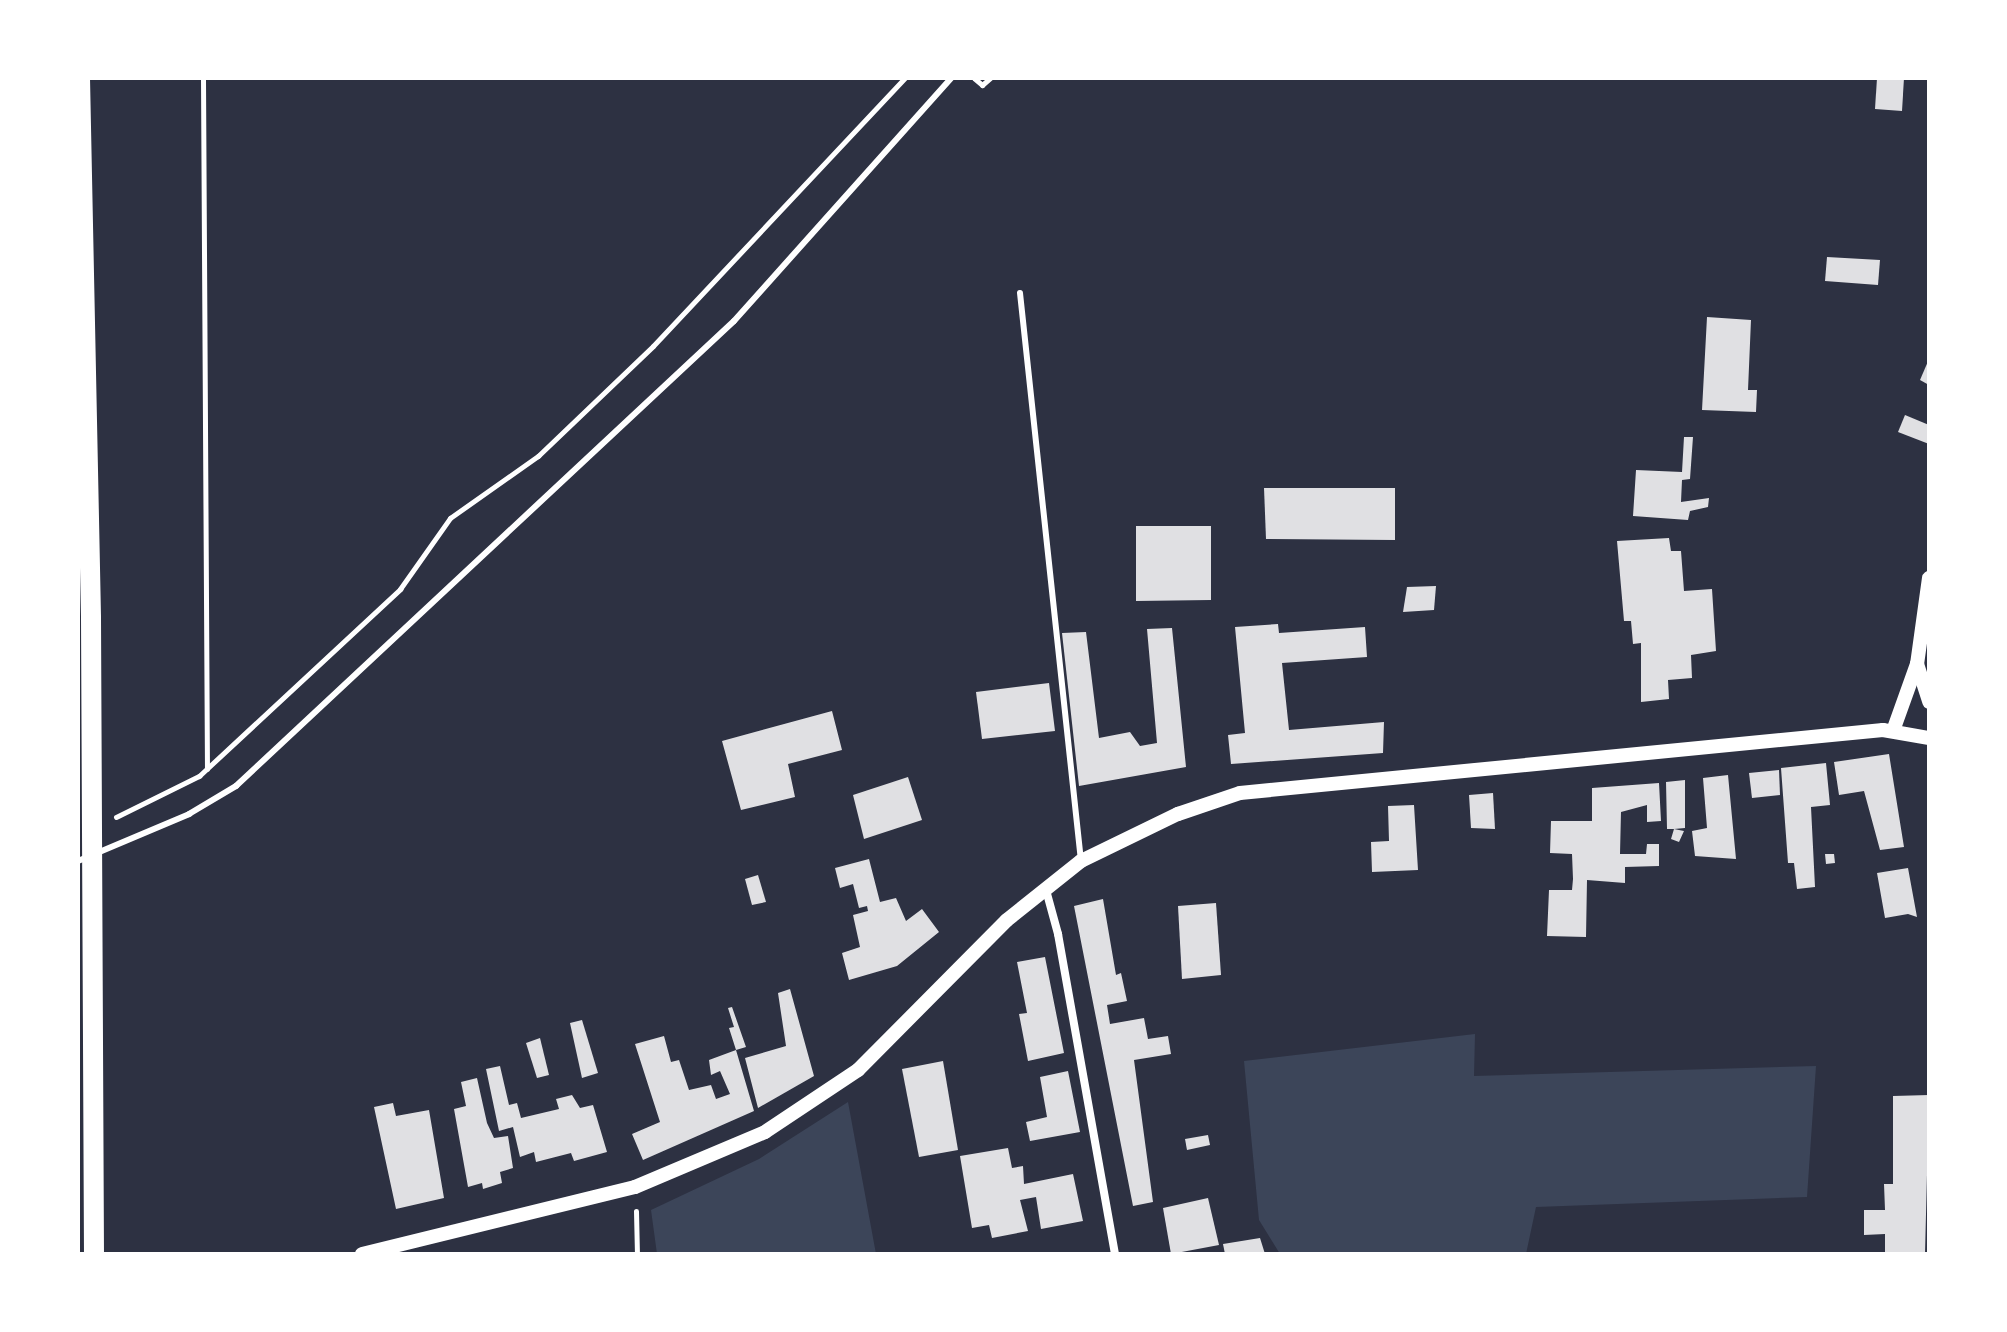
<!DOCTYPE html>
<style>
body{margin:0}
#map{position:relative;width:2007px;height:1332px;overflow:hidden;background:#2d3142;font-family:Rubik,sans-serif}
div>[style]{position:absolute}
.green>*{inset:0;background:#3c4559}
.building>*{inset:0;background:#e0e0e3}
.path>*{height:5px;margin:-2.5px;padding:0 2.5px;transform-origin:2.5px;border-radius:2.5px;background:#fff}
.service>*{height:6px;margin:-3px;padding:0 3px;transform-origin:3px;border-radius:3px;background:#fff}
.minor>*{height:8px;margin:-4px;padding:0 4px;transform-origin:4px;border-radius:4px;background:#fff}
.tertiary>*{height:14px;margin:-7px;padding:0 7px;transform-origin:7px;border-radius:7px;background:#fff}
.primary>*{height:20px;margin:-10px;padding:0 10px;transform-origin:10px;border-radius:10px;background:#fff}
span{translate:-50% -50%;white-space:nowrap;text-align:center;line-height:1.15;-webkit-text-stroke:6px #fff;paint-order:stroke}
.frame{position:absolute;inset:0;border:80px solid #fff;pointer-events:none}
</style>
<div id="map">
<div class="green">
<div style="clip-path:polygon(1475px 1034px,1474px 1076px,1816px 1066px,1807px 1197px,1536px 1207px,1526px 1254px,1280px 1254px,1259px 1220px,1244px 1061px)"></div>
<div style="clip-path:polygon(848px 1102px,876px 1254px,657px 1254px,651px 1210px,759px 1159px)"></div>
</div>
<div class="building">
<div style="clip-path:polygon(1877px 78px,1904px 78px,1902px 111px,1875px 109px)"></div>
<div style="clip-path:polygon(1827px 257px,1880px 260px,1878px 285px,1825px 281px)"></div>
<div style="clip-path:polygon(1707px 317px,1751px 320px,1748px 390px,1757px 390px,1756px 412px,1702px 410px)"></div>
<div style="clip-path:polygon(1929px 359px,1929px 385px,1920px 380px)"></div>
<div style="clip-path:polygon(1905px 415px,1929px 425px,1929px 444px,1898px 432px)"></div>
<div style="clip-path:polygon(1684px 437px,1693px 437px,1690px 479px,1682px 480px,1681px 502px,1709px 498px,1708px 507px,1690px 511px,1688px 520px,1633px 516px,1636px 470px,1682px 472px)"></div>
<div style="clip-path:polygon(1264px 488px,1395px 488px,1395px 540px,1266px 539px)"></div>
<div style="clip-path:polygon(1136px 526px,1211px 526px,1211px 600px,1136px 601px)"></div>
<div style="clip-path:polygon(1669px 538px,1671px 551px,1681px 551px,1684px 591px,1712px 589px,1716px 651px,1691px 655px,1692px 678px,1668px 680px,1669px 699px,1641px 702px,1641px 643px,1633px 644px,1631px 621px,1624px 621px,1617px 541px)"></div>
<div style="clip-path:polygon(1436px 586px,1434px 610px,1403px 612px,1407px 587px)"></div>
<div style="clip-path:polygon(1278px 624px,1279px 633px,1365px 627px,1367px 657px,1282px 663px,1289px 730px,1384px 722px,1383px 753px,1231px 764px,1228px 735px,1245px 733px,1235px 627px)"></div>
<div style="clip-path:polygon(1172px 628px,1186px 767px,1079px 786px,1062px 633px,1086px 632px,1099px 738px,1130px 732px,1140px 746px,1157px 743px,1147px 629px)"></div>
<div style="clip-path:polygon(1049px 683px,1055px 731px,982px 739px,976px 692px)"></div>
<div style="clip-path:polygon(832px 711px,842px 750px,788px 764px,795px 797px,741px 810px,722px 741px)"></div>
<div style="clip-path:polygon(1889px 754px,1904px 847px,1880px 850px,1864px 791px,1839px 795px,1834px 762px)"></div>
<div style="clip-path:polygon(1826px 763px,1830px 805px,1811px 807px,1815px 887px,1797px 889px,1794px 863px,1788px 863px,1781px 768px)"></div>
<div style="clip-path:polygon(1779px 770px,1780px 795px,1752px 798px,1749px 773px)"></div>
<div style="clip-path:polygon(1728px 775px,1736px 859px,1695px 856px,1692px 831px,1707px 828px,1703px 778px)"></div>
<div style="clip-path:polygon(908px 777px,922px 820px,864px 839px,853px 795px)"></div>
<div style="clip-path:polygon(1685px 780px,1685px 828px,1674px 829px,1684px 831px,1679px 842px,1671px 839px,1674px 829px,1667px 829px,1666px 782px)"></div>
<div style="clip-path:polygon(1659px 783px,1661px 821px,1647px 822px,1647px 805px,1621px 812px,1620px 854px,1646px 854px,1647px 844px,1659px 844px,1659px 866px,1625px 867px,1625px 883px,1587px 880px,1586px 937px,1547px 936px,1549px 890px,1572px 890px,1573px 879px,1572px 854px,1550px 853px,1551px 821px,1592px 821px,1592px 788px)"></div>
<div style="clip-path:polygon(1493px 793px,1495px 829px,1471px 828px,1469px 795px)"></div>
<div style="clip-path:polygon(1414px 805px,1418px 870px,1372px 872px,1371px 842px,1389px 841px,1388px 806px)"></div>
<div style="clip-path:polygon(1825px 854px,1834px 854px,1835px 863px,1826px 864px)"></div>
<div style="clip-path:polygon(869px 859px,880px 902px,896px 898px,906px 921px,922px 909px,939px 932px,897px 966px,849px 980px,842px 953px,860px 947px,853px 915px,868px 911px,867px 906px,859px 908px,853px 884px,840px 888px,835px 868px)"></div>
<div style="clip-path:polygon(1908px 868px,1917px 917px,1908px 914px,1885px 918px,1877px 873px)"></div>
<div style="clip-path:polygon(758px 875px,766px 902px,752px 905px,745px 879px)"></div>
<div style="clip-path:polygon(1103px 899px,1116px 975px,1121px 973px,1127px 1001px,1107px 1005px,1110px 1024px,1144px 1018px,1148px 1039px,1168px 1036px,1171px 1054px,1134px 1060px,1153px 1202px,1133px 1206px,1074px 906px)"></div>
<div style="clip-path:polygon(1216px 903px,1221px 975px,1182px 979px,1178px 906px)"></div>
<div style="clip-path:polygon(1045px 957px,1064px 1053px,1028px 1061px,1019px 1014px,1027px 1013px,1017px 962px)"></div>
<div style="clip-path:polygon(790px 989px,814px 1076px,758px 1108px,745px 1058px,786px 1046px,778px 993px)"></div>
<div style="clip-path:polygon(732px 1007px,746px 1047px,736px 1050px,729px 1028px,734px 1027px,728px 1008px)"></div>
<div style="clip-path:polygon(582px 1020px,598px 1073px,582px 1078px,570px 1023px)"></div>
<div style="clip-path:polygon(664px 1036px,671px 1062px,679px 1060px,689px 1090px,711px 1085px,716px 1099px,730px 1094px,720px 1071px,711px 1075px,709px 1060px,736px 1050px,754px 1111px,643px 1160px,632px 1134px,660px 1122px,635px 1044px)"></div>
<div style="clip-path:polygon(540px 1038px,549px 1075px,537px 1078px,526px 1043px)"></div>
<div style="clip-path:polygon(943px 1061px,958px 1150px,919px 1157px,902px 1069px)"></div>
<div style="clip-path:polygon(500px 1066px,509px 1105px,517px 1103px,521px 1118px,559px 1109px,556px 1099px,572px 1095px,580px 1108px,593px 1105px,607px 1152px,574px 1161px,571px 1153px,536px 1162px,534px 1152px,520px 1157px,513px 1127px,499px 1131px,486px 1069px)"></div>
<div style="clip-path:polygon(1068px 1071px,1080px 1132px,1030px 1141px,1026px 1122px,1047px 1117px,1040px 1077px)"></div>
<div style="clip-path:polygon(477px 1078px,487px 1123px,494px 1138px,508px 1136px,513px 1168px,500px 1172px,502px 1183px,483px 1189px,482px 1183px,468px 1187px,454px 1109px,466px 1106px,461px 1082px)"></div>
<div style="clip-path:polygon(1929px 1095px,1925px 1254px,1885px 1254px,1885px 1234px,1864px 1235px,1864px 1210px,1885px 1210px,1884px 1184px,1893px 1184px,1893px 1096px)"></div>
<div style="clip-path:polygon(393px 1103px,396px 1116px,429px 1110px,444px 1198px,396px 1209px,374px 1107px)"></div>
<div style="clip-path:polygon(1208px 1135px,1210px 1145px,1187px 1150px,1185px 1139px)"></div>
<div style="clip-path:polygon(1008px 1148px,1012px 1168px,1023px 1166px,1024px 1184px,1073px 1174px,1083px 1221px,1041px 1229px,1036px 1197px,1020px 1200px,1028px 1231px,992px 1238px,989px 1225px,972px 1228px,960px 1156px)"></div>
<div style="clip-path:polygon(1208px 1198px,1219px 1245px,1171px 1254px,1163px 1208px)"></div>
<div style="clip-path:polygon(1260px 1238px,1265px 1254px,1225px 1254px,1223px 1244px)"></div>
</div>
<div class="path">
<div style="left:203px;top:78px;width:691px;rotate:89.67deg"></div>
<div style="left:974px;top:78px;width:11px;rotate:41deg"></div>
<div style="left:982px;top:85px;width:11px;rotate:-41deg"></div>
<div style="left:116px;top:817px;width:93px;rotate:-26.3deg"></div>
<div style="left:199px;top:776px;width:275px;rotate:-42.9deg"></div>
<div style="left:400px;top:589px;width:87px;rotate:-54.8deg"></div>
<div style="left:450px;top:518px;width:108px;rotate:-35.2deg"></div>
<div style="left:538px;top:456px;width:159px;rotate:-43.7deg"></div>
<div style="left:653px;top:346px;width:368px;rotate:-46.8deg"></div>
<div style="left:636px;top:1211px;width:43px;rotate:88.7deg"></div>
</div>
<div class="service">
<div style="left:1020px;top:293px;width:571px;rotate:83.87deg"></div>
<div style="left:78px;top:861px;width:121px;rotate:-22.9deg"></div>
<div style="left:189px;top:814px;width:55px;rotate:-30.8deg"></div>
<div style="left:236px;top:786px;width:681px;rotate:-43.04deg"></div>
<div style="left:734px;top:321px;width:326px;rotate:-48.2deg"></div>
</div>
<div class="minor">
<div style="left:1046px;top:890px;width:46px;rotate:74.7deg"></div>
<div style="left:1058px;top:934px;width:325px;rotate:79.9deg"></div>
</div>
<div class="tertiary">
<div style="left:1929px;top:578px;width:87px;rotate:97.9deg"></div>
<div style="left:1917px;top:664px;width:40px;rotate:72deg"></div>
<div style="left:1893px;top:731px;width:71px;rotate:-70.3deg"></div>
<div style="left:362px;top:1254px;width:281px;rotate:-13.8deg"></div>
<div style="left:635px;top:1187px;width:141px;rotate:-22.9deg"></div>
<div style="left:765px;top:1132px;width:112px;rotate:-33.7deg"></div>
<div style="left:858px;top:1070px;width:211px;rotate:-45.2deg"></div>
<div style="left:1007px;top:920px;width:95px;rotate:-38.6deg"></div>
<div style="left:1081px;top:861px;width:108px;rotate:-25.9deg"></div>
<div style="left:1178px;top:814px;width:65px;rotate:-18.7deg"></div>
<div style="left:1240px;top:793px;width:646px;rotate:-5.6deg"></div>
<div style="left:1883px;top:730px;width:47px;rotate:9.9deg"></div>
</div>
<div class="primary">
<div style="left:80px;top:78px;width:540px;rotate:88.83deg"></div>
<div style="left:91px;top:618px;width:636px;rotate:89.73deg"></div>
</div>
<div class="frame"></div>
</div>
